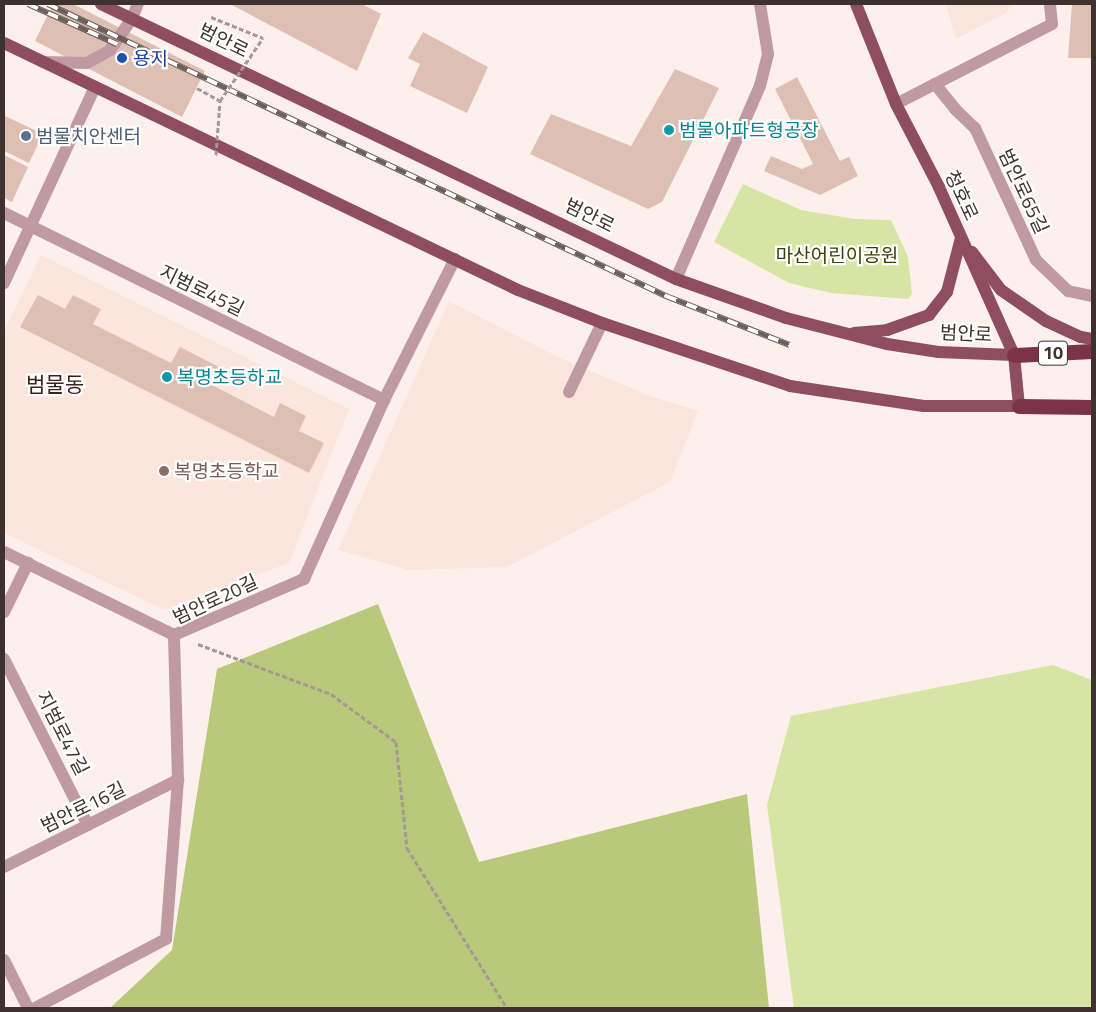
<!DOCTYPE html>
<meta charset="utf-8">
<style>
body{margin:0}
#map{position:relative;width:1096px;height:1012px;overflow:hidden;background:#fdf0ec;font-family:"Titillium Web","Noto Sans KR",sans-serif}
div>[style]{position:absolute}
.built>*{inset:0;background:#fce5dc}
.green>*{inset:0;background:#d7e5a4}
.forest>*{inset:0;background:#b9c87b}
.building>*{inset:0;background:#ddbfb4}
.path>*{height:3px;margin-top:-1.5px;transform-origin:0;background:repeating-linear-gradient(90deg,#a59995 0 5px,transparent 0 7.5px)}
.minor>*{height:12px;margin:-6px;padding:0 6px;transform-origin:6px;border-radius:6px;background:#bf9aa2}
.major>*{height:12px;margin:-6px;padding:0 6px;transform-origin:6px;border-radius:6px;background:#8e4e5f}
.highway>*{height:15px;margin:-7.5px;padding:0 7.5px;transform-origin:7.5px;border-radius:7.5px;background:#7a3348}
.rail>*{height:5.5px;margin-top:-2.75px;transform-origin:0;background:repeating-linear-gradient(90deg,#fff 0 11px,#6a5f5a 0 22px);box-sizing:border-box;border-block:1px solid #6a5f5a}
.path-bridge>*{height:3px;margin-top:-1.5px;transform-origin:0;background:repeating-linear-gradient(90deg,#a59995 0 5px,transparent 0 7.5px)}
.dots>*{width:14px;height:14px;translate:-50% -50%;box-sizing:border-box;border:2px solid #fff;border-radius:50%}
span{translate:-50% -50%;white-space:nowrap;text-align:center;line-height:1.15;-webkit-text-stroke:4.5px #fff;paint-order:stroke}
.shield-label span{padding:1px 4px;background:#fff;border:1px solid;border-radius:4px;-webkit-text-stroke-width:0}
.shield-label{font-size:18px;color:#3d322d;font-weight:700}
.street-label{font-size:19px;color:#3d322d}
.transit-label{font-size:19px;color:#164399}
.left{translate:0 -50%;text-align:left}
.culture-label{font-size:19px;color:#0d838f}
.service-label{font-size:19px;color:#4e5e75}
.park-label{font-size:19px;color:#384003}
.education-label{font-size:19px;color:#785e54}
.quarter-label{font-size:21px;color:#39231b}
.frame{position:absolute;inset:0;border:5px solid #3d322d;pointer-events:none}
</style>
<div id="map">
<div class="built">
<div style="clip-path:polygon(946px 4px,1013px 4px,1006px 13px,956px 39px)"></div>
<div style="clip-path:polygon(41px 255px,349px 409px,289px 563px,164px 610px,4px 533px,4px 331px)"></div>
<div style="clip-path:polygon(449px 301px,560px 358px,650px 396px,698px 411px,670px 482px,507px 567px,409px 570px,338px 550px)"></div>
</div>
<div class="green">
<div style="clip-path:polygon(743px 184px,801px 210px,855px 219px,891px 220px,908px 257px,912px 294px,908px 299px,831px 293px,789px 283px,714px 242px)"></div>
<div style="clip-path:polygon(1053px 665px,1092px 680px,1092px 1008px,794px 1008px,767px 805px,791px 716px)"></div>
</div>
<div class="forest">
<div style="clip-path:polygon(378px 604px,479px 862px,747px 794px,769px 1008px,110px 1008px,172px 950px,217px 669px)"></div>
</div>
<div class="building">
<div style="clip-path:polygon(53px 4px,73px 4px,205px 71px,182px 117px,35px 41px)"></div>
<div style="clip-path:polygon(230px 4px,362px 4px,381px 14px,357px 71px)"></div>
<div style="clip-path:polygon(1072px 4px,1092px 4px,1092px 58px,1068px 58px)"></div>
<div style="clip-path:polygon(423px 32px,488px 67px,467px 113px,410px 86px,420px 64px,408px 58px)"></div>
<div style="clip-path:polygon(675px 69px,719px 88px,662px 202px,648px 209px,530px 154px,551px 114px,631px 146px)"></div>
<div style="clip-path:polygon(797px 77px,840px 161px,849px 157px,858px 176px,820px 195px,764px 171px,771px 156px,802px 169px,813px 164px,775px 89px)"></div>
<div style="clip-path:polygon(5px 116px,43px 134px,29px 163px,4px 151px)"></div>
<div style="clip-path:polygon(4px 155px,28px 167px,12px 202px,4px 198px)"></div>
<div style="clip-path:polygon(38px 295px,65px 309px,73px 295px,101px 309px,93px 324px,171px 363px,180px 347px,221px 368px,212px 385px,274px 417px,280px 403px,306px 416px,299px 431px,324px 443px,309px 473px,20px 327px)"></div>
</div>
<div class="path">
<div style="left:211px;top:17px;width:56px;rotate:22deg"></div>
<div style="left:197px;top:88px;width:26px;rotate:29deg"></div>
<div style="left:198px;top:644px;width:142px;rotate:20.6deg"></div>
<div style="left:331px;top:694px;width:81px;rotate:36.4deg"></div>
<div style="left:396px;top:742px;width:107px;rotate:84.1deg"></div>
<div style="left:407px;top:848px;width:189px;rotate:58deg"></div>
</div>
<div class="minor">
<div style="left:43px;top:62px;width:44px;rotate:1.3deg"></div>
<div style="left:87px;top:63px;width:26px;rotate:-29deg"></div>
<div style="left:110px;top:50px;width:39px;rotate:-55deg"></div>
<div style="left:132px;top:18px;width:15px;rotate:-67deg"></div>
<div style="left:935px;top:84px;width:32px;rotate:51deg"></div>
<div style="left:955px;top:109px;width:28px;rotate:44deg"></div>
<div style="left:975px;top:128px;width:145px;rotate:65.2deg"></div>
<div style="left:1036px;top:260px;width:45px;rotate:44.1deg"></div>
<div style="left:1068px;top:291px;width:25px;rotate:12deg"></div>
<div style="left:896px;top:104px;width:175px;rotate:-27.1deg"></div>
<div style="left:1052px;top:24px;width:20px;rotate:-96deg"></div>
<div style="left:4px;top:213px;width:424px;rotate:26.2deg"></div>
<div style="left:676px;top:279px;width:210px;rotate:-66.5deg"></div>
<div style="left:760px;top:86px;width:33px;rotate:-76deg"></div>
<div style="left:768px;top:54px;width:51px;rotate:-99.1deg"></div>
<div style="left:4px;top:283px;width:216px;rotate:-65.1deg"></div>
<div style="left:569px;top:392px;width:76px;rotate:-64.4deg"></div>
<div style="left:4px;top:552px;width:189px;rotate:26deg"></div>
<div style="left:4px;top:612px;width:55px;rotate:-63.9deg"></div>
<div style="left:174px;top:635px;width:142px;rotate:-23.3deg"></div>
<div style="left:304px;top:579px;width:196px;rotate:-65.9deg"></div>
<div style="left:384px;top:400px;width:158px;rotate:-63.3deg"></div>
<div style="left:4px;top:659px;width:186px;rotate:63.2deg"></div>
<div style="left:4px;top:867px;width:195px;rotate:-26.6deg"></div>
<div style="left:4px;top:960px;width:54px;rotate:63.4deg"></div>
<div style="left:35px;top:1008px;width:148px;rotate:-27.8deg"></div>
<div style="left:166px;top:939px;width:159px;rotate:-85.7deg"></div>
<div style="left:178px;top:780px;width:145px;rotate:-91.6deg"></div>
</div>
<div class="major">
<div style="left:101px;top:4px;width:637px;rotate:25.56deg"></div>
<div style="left:676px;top:279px;width:117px;rotate:19.5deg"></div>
<div style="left:786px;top:318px;width:104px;rotate:14.4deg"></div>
<div style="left:887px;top:344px;width:52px;rotate:8.9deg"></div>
<div style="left:938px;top:352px;width:76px;rotate:2.3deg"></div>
<div style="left:4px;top:43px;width:570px;rotate:25.67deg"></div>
<div style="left:518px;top:290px;width:90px;rotate:21.4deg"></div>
<div style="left:602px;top:323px;width:198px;rotate:18.5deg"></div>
<div style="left:790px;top:386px;width:135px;rotate:8.5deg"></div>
<div style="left:924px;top:406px;width:95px"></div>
<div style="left:1019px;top:406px;width:51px;rotate:-95.6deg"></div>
<div style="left:1014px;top:355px;width:184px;rotate:-114.1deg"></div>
<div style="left:939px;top:187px;width:93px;rotate:-117.4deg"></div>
<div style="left:896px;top:104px;width:108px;rotate:-111.8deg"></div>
<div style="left:972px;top:252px;width:48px;rotate:52.7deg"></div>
<div style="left:1001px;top:290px;width:55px;rotate:34.6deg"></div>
<div style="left:1046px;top:321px;width:38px;rotate:25deg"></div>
<div style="left:1081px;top:337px;width:11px;rotate:10deg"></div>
<div style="left:854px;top:333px;width:33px;rotate:-5deg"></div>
<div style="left:887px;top:330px;width:45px;rotate:-19.7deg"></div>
<div style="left:929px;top:315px;width:29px;rotate:-52deg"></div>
<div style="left:947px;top:292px;width:56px;rotate:-75.5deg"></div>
</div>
<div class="highway">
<div style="left:1014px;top:355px;width:78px;rotate:-2.9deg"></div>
<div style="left:1019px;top:406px;width:73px;rotate:0.8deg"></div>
</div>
<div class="rail">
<div style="left:28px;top:4px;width:98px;rotate:24.2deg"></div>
<div style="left:48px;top:4px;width:684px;rotate:25.29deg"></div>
<div style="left:666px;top:296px;width:133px;rotate:21.6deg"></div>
</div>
<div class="path-bridge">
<div style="left:216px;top:155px;width:54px;rotate:-85.8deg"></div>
<div style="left:220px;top:101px;width:76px;rotate:-55.7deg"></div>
</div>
<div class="dots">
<div style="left:122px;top:58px;background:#1a4fb4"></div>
<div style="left:669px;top:130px;background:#0f9aa8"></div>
<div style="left:26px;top:136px;background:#5c6f8a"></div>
<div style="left:167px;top:377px;background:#0f9aa8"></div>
<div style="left:164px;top:471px;background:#8d6e63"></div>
</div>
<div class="shield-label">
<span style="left:1053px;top:353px">10</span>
</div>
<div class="street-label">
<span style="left:224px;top:40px;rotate:26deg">범안로</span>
<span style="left:1024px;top:191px;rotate:65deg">범안로65길</span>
<span style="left:962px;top:195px;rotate:65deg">청호로</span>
<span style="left:590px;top:215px;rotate:26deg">범안로</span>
<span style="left:202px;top:290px;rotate:26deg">지범로45길</span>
<span style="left:966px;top:333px;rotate:3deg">범안로</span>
<span style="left:215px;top:599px;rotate:-25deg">범안로20길</span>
<span style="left:63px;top:733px;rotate:63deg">지범로47길</span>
<span style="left:83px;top:807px;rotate:-26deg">범안로16길</span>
</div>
<div class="transit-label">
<span class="left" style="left:133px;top:58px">용지</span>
</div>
<div class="culture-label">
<span class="left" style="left:679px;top:130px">범물아파트형공장</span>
<span class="left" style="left:177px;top:377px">복명초등하교</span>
</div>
<div class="service-label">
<span class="left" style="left:36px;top:136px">범물치안센터</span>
</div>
<div class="park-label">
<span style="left:837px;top:255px">마산어린이공원</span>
</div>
<div class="education-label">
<span class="left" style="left:174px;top:471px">복명초등학교</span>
</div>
<div class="quarter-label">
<span style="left:55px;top:384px">범물동</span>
</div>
<div class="frame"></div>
</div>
